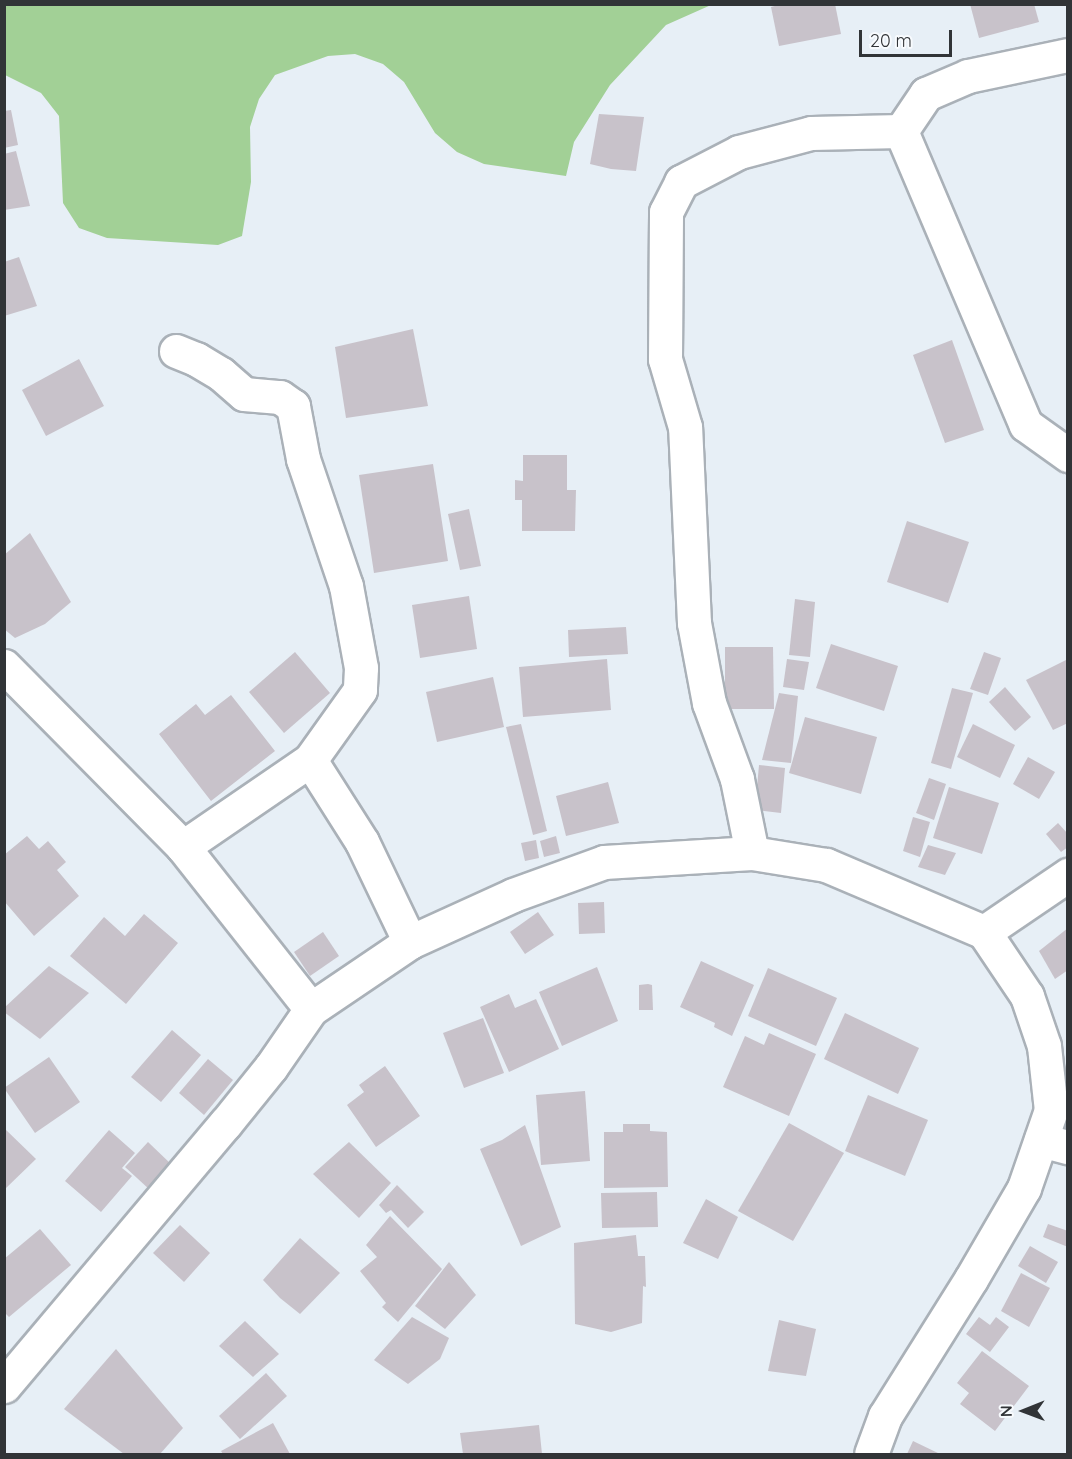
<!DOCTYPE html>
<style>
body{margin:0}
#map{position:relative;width:1072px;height:1459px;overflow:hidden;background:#e7eff6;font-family:Quicksand,sans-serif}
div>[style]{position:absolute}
.green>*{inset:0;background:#a2d096}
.building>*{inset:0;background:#c8c2ca}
.roads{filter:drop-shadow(2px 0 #aab1b8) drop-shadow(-2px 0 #aab1b8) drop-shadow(0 2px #aab1b8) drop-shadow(0 -2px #aab1b8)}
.minor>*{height:33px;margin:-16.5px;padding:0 16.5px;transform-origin:16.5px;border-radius:16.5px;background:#fff}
span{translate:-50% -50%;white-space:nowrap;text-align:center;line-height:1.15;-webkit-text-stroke:6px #f8fbfe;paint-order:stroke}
.frame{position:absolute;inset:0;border:6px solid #313437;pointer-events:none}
.north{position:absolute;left:994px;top:1381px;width:60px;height:60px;-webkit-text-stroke:4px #f8fbfe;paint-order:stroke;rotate:269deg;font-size:16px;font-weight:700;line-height:24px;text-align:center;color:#313437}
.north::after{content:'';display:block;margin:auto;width:21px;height:27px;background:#313437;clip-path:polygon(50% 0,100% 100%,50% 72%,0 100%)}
.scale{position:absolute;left:859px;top:30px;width:93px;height:27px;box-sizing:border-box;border:3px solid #313437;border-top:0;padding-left:8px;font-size:18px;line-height:21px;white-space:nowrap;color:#313437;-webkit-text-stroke:4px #f8fbfe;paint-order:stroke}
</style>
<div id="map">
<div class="green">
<div style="clip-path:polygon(4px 5px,5px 4px,711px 5px,666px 25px,610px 85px,574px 142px,566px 176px,484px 164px,457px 152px,435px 133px,404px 82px,383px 64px,355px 54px,328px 56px,275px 75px,259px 99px,250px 127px,251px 182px,242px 236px,218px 245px,107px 238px,79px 228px,63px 203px,59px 116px,41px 93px,5px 75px)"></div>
</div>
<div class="building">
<div style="clip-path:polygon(782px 4px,835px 4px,841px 34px,779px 46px,771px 7px)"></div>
<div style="clip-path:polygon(970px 4px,1034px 4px,1039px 22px,979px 38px)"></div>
<div style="clip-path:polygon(11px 110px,18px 145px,4px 148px,4px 111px)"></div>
<div style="clip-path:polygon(599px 114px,644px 117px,636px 171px,611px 169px,590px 164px)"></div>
<div style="clip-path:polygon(16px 151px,30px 206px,4px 210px,4px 154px)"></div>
<div style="clip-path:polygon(19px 257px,37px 306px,4px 316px,4px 262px)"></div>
<div style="clip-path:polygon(413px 329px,428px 406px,346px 418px,335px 347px)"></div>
<div style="clip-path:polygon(952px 340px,984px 430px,945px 443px,913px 355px)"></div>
<div style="clip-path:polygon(79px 359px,104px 406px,46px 436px,22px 390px)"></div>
<div style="clip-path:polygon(523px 455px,567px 455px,567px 490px,576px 490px,575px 531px,522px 531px,522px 500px,515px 500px,515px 480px,523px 481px)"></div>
<div style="clip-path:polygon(433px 464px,448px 561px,374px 573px,359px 475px)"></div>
<div style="clip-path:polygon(469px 509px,481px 566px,460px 570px,448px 514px)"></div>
<div style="clip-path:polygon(907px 521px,969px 542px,948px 603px,887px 582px)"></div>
<div style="clip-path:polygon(30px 533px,71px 602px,45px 624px,15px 638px,4px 629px,4px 555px)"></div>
<div style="clip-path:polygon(469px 596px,477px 649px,420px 658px,412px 605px)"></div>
<div style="clip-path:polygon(795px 599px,815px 602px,810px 657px,789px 655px)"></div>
<div style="clip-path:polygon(626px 627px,628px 654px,569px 657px,568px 630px)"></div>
<div style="clip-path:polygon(831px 644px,898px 666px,884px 711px,816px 688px)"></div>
<div style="clip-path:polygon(725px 647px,773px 647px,774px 709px,725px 709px)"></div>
<div style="clip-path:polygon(295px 652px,330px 693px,284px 733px,249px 692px)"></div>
<div style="clip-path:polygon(984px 652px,1001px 658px,988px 695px,970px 689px)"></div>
<div style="clip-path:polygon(607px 659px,611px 710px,523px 717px,519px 667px)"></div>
<div style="clip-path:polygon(787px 659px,809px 662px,804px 690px,783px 687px)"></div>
<div style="clip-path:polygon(1068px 659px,1068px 723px,1053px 730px,1026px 680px)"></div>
<div style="clip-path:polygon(493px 677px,504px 727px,437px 742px,426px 692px)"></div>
<div style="clip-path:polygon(1005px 687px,1031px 717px,1015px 731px,989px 702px)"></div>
<div style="clip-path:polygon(952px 688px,973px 693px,951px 769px,931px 763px)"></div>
<div style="clip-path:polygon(779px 693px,798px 696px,791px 763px,762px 760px)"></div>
<div style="clip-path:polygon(231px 695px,275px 751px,211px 801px,159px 734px,196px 704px,205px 715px)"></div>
<div style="clip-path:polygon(805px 717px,877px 737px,861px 794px,789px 773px)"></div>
<div style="clip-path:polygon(521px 724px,547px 831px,533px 835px,506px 727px)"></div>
<div style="clip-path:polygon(973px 724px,1015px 745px,1000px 778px,957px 757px)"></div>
<div style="clip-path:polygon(1028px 757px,1055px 772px,1039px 799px,1013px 784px)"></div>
<div style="clip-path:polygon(759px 765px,785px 768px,781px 813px,755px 810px)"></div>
<div style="clip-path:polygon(929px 778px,946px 784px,934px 820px,916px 813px)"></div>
<div style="clip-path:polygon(608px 782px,619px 823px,566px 836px,556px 796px)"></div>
<div style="clip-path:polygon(949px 787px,999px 803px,982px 854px,933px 838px)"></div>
<div style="clip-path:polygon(913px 817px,930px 822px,920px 857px,903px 851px)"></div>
<div style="clip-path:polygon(1058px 823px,1068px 834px,1068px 847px,1061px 852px,1046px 834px)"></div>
<div style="clip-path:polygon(27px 836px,39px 849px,48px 841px,66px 862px,57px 870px,79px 896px,34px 936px,4px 901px,4px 855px)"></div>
<div style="clip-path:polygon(556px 836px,560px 853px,544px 857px,540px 841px)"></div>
<div style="clip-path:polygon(536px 840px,539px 858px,525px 861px,521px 843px)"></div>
<div style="clip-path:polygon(928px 845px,956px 853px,945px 875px,918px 867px)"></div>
<div style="clip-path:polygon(604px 902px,605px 933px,579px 934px,578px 903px)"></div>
<div style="clip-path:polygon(538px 912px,554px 935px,525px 954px,510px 932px)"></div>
<div style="clip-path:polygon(144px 914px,178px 943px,126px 1004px,70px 956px,104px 917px,125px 936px)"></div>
<div style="clip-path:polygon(1068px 928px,1068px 970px,1055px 979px,1039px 951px)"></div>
<div style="clip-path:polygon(323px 932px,339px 956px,310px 976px,294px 952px)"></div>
<div style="clip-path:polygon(701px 961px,754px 985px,732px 1036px,714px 1027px,715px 1023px,680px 1007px)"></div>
<div style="clip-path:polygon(49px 966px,89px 993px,40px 1039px,4px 1012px,4px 1008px)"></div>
<div style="clip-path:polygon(597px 967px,618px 1021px,562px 1046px,539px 992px)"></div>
<div style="clip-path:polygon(768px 968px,837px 998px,816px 1046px,748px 1016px)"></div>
<div style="clip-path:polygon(648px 984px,652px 985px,653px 1010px,639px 1010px,639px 985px)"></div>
<div style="clip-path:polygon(509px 994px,515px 1008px,536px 999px,559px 1049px,509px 1072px,480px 1007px)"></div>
<div style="clip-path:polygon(845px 1013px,919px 1048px,898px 1094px,824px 1059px)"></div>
<div style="clip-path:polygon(483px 1018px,504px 1073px,464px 1088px,443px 1033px)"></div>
<div style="clip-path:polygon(172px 1030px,201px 1055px,161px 1102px,131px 1077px)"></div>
<div style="clip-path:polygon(769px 1033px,816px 1054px,789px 1116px,723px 1087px,745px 1036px,764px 1045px)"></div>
<div style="clip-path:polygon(49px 1057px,80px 1102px,35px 1133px,4px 1088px)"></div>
<div style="clip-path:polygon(208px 1059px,233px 1080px,204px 1115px,179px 1093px)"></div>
<div style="clip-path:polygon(385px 1066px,420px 1116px,376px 1147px,347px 1105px,364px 1092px,359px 1085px)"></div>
<div style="clip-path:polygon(585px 1091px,590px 1161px,541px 1165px,536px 1095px)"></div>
<div style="clip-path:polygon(868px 1095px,928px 1120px,905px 1176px,845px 1151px)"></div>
<div style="clip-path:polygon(789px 1123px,844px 1153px,793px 1241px,738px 1211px)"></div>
<div style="clip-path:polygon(623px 1124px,650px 1124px,650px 1131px,667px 1132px,668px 1187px,604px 1188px,604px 1132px,623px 1132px)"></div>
<div style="clip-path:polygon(525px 1125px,561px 1227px,521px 1246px,480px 1149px,502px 1140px)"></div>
<div style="clip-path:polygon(4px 1128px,36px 1159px,4px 1190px)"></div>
<div style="clip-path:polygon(109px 1130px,135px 1153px,122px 1168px,132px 1176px,101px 1212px,65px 1181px)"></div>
<div style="clip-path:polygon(148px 1142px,172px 1165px,150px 1190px,125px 1167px)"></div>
<div style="clip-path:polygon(349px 1142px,391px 1183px,359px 1218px,313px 1174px)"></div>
<div style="clip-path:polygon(397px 1185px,424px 1212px,408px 1228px,391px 1210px,386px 1213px,379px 1205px)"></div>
<div style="clip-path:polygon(657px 1192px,658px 1227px,602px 1228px,601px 1193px)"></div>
<div style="clip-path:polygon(706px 1199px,738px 1217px,718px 1259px,683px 1243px)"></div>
<div style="clip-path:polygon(390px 1216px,442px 1269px,398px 1322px,382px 1307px,386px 1303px,360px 1271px,377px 1257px,366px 1245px)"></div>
<div style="clip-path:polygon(1048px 1224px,1068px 1231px,1068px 1247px,1043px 1237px)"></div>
<div style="clip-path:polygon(180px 1225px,210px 1253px,184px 1282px,153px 1253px)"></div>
<div style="clip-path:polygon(40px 1229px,71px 1265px,9px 1317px,4px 1312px,4px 1259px)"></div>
<div style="clip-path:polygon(636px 1235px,638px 1256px,645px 1256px,646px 1287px,643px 1286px,642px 1323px,611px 1332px,575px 1324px,574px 1243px)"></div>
<div style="clip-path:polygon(300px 1238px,340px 1273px,300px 1314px,280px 1298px,263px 1280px)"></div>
<div style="clip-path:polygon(1030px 1246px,1058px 1262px,1046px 1283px,1018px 1266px)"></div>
<div style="clip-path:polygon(449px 1262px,476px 1295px,445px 1329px,415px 1306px)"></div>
<div style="clip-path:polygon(1021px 1273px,1050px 1288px,1029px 1327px,1001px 1311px)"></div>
<div style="clip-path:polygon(412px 1317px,449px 1338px,440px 1359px,408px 1384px,374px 1360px)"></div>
<div style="clip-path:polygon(979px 1317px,990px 1325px,996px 1317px,1009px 1327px,990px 1352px,966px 1334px)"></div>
<div style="clip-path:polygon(779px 1320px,816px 1329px,806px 1376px,768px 1371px)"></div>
<div style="clip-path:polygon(245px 1321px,279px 1354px,253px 1377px,219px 1346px)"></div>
<div style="clip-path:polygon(116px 1349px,183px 1428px,160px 1454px,124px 1454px,64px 1409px)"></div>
<div style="clip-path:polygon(982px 1351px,1029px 1386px,995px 1431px,960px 1404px,969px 1393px,957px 1383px)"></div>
<div style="clip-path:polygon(266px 1373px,287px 1396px,240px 1439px,219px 1416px)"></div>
<div style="clip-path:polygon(273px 1423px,290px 1454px,223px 1454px,221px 1451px)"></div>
<div style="clip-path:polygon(539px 1425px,542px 1454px,463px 1454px,460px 1433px)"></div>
<div style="clip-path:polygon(913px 1441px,940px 1454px,907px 1454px)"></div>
</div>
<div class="roads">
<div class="minor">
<div style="left:901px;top:131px;width:319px;rotate:67deg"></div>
<div style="left:1026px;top:425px;width:52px;rotate:35.5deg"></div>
<div style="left:901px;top:131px;width:45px;rotate:-56deg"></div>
<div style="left:926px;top:94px;width:46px;rotate:-23.2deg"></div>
<div style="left:968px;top:76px;width:102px;rotate:-11.9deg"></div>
<div style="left:176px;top:351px;width:22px;rotate:22deg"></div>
<div style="left:196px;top:359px;width:29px;rotate:31deg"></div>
<div style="left:221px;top:374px;width:30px;rotate:41deg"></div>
<div style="left:244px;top:394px;width:36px;rotate:5deg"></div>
<div style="left:280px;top:397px;width:16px;rotate:35deg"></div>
<div style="left:293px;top:406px;width:54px;rotate:79.3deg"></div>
<div style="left:303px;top:459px;width:134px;rotate:71.3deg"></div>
<div style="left:346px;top:586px;width:83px;rotate:79.6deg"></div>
<div style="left:361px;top:668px;width:22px;rotate:93deg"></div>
<div style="left:360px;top:690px;width:86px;rotate:125.5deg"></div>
<div style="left:310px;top:760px;width:154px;rotate:145.6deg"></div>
<div style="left:4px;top:666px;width:255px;rotate:45.3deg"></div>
<div style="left:183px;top:847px;width:206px;rotate:51.7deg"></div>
<div style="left:310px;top:760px;width:97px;rotate:57.6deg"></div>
<div style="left:362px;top:842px;width:111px;rotate:64.4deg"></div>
<div style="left:752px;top:853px;width:76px;rotate:-101.5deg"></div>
<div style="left:737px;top:779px;width:81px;rotate:-110.2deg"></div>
<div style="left:709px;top:703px;width:81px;rotate:-100.6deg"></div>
<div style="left:694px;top:623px;width:196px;rotate:-92.6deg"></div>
<div style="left:685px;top:427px;width:71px;rotate:-106.4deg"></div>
<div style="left:665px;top:359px;width:147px;rotate:-89.6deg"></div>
<div style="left:666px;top:212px;width:34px;rotate:-63deg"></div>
<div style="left:681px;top:182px;width:65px;rotate:-27.3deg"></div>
<div style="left:739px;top:152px;width:74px;rotate:-14.8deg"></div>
<div style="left:811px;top:133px;width:90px;rotate:-1.3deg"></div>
<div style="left:984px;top:932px;width:102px;rotate:-34.2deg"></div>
<div style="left:1041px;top:1140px;width:28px;rotate:15deg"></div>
<div style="left:4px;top:1386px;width:343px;rotate:-49.9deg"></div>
<div style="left:225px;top:1124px;width:73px;rotate:-51.1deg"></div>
<div style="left:271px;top:1067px;width:70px;rotate:-55.4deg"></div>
<div style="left:311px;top:1009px;width:120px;rotate:-34.1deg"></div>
<div style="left:410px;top:942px;width:113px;rotate:-24.5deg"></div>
<div style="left:513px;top:895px;width:97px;rotate:-19.9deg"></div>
<div style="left:604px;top:862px;width:148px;rotate:-3.5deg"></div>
<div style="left:752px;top:853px;width:75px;rotate:9.2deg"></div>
<div style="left:826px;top:865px;width:172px;rotate:23deg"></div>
<div style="left:984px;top:932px;width:77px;rotate:56.1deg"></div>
<div style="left:1027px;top:996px;width:53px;rotate:71.2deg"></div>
<div style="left:1044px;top:1046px;width:64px;rotate:83.8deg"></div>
<div style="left:1051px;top:1110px;width:83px;rotate:109.1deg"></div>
<div style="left:1024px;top:1188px;width:105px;rotate:120.2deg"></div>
<div style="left:971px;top:1279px;width:162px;rotate:122.1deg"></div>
<div style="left:885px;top:1416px;width:40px;rotate:110.2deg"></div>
</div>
</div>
<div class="frame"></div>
<div class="north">N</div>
<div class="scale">20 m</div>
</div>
